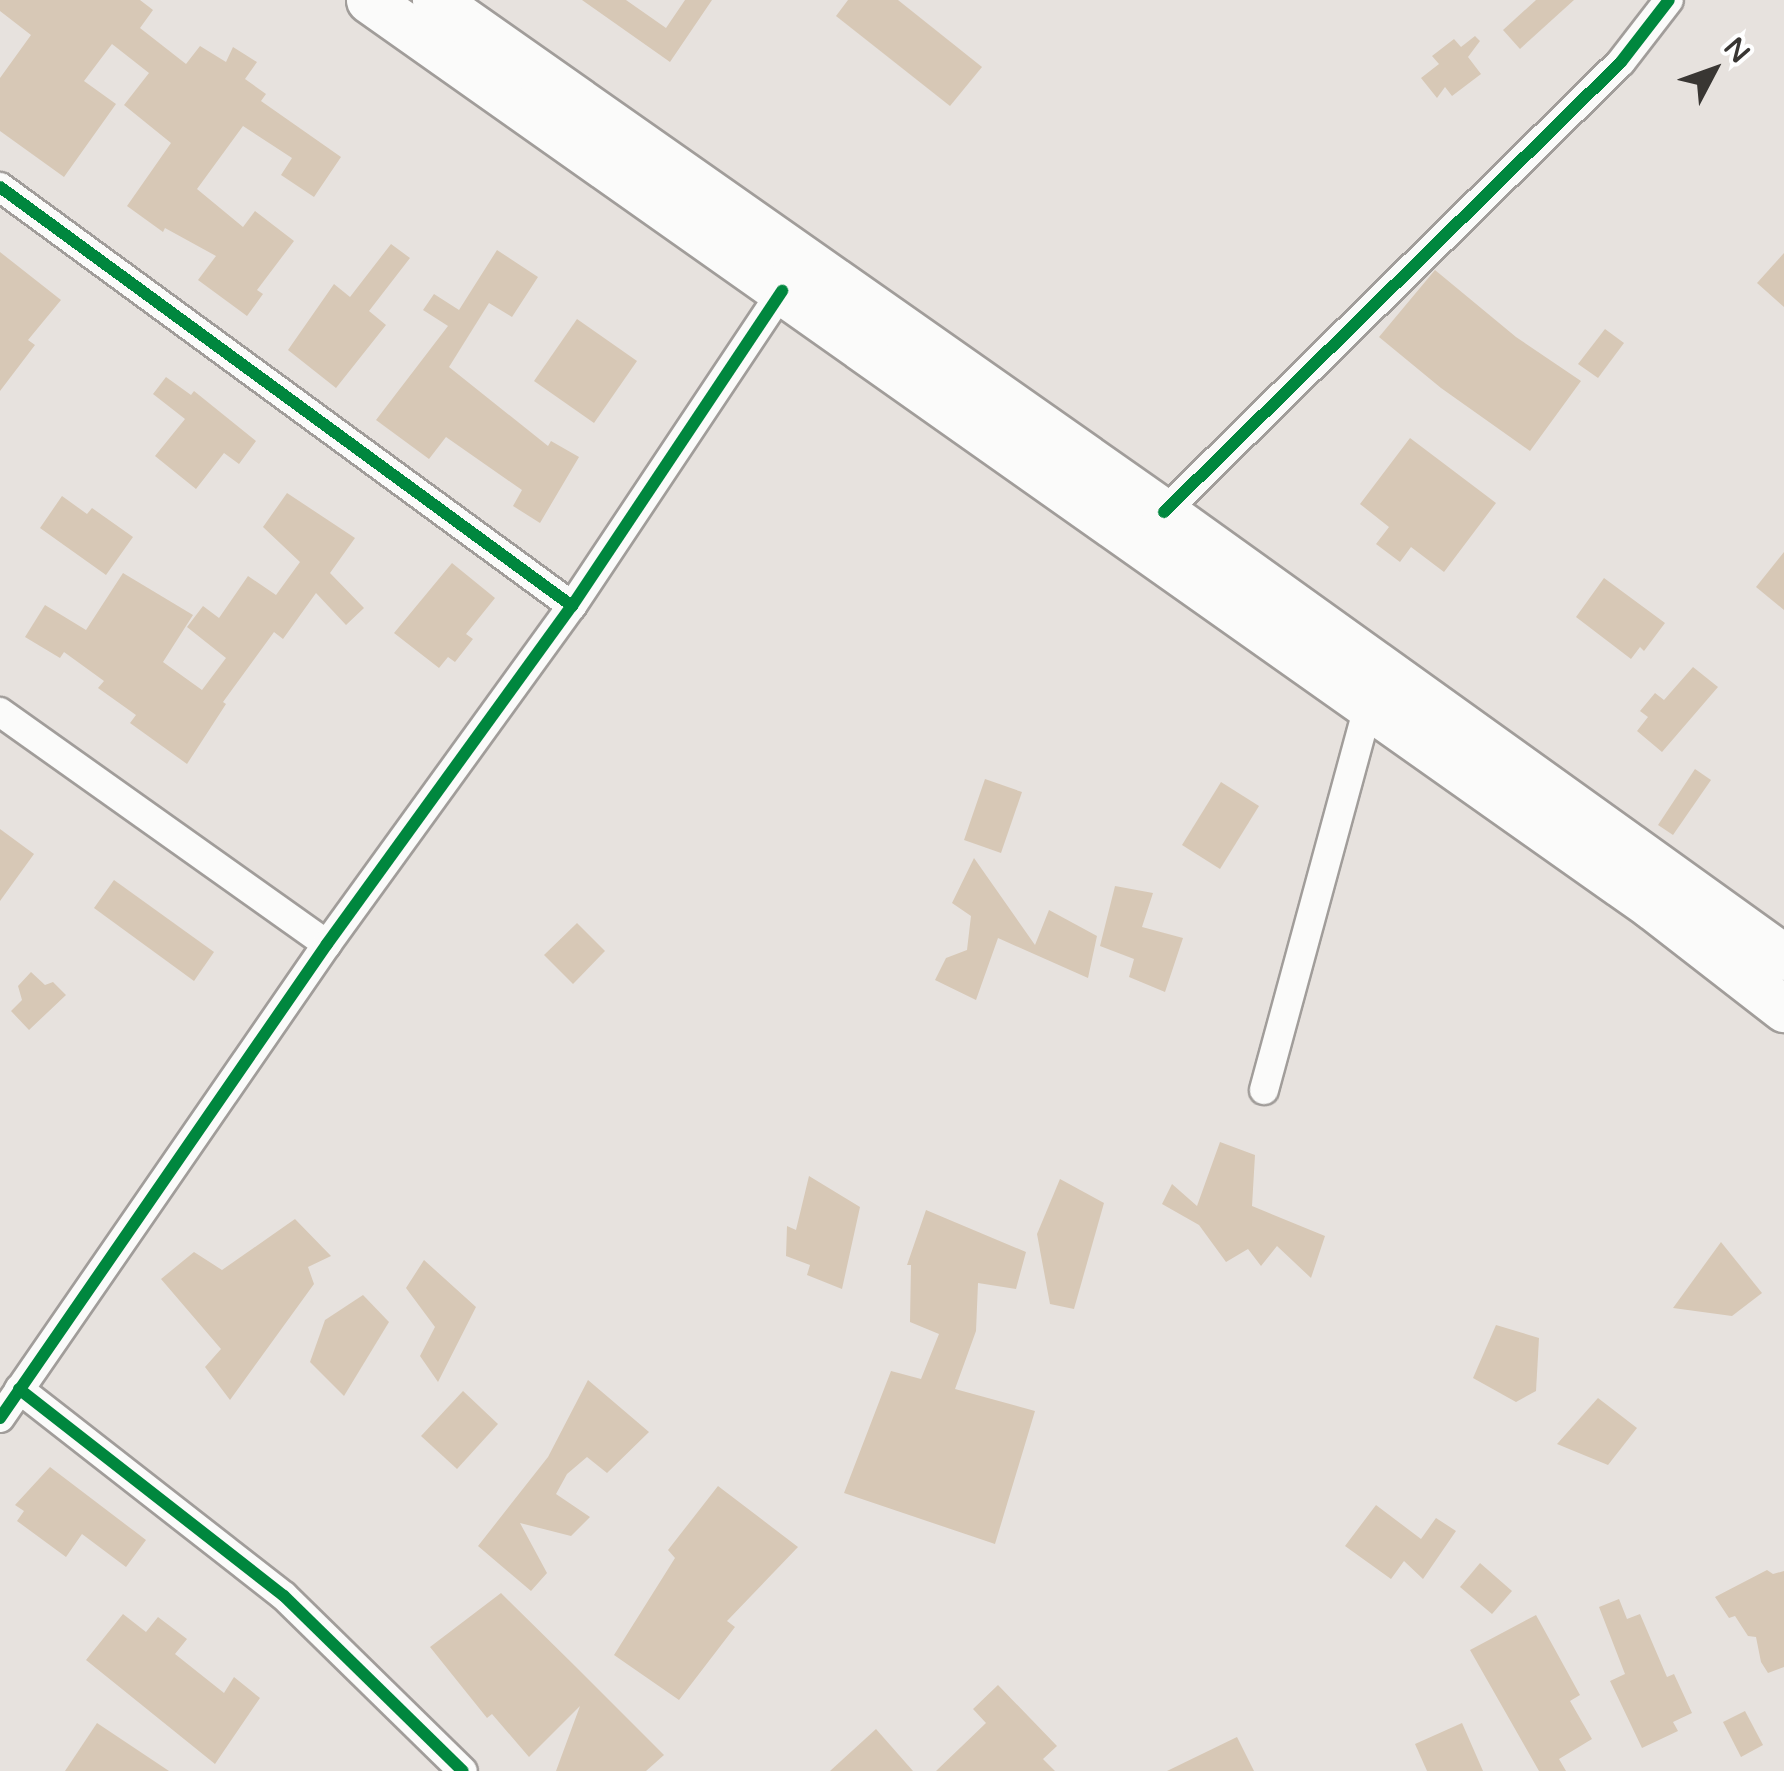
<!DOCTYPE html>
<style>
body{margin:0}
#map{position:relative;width:1784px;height:1771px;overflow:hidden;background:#e7e2de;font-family:"Varela Round",sans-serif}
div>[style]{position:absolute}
.building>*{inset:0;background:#d7c8b6}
.roads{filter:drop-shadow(2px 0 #a19d9a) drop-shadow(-2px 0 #a19d9a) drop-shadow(0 2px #a19d9a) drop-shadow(0 -2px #a19d9a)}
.minor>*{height:28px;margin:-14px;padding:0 14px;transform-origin:14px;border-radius:14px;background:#fbfbfa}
.primary>*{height:45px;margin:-22.5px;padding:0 22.5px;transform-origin:22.5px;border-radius:22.5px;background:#fbfbfa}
.cycleway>*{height:12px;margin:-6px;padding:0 6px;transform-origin:6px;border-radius:6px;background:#00873e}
span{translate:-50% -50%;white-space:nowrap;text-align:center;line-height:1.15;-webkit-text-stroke:8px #fff;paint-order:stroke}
.north{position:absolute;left:1664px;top:20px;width:100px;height:100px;-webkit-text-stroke:8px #fff;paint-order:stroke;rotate:49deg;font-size:28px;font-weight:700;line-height:40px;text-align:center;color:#393633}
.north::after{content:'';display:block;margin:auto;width:35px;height:45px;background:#393633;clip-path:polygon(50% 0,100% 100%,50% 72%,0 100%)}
</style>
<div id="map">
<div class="building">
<div style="clip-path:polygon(0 0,140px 0,153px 10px,140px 28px,186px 64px,200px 46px,226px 62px,233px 47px,257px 62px,245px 79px,266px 94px,261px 101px,341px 157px,314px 197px,281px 175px,292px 158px,243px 126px,197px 189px,243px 227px,255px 211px,294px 241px,257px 290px,263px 294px,247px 316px,198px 280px,216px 256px,165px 228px,163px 232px,127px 206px,171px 143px,124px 105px,149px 73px,112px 44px,84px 81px,116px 104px,64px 177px,0 131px,0 78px,31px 35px,0 11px)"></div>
<div style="clip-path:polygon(582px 0,626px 0,666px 28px,685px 0,712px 0,670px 62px)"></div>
<div style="clip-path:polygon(848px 0,898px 0,982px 67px,950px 106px,836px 16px)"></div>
<div style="clip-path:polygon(1536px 0,1574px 0,1520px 49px,1503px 30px)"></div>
<div style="clip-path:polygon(1475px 36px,1480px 41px,1468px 57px,1481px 74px,1452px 96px,1445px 87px,1437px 98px,1421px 78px,1439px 64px,1432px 56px,1454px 39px,1461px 47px)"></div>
<div style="clip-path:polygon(391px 244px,410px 258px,369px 311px,386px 325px,336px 388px,288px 350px,334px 284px,350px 297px)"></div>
<div style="clip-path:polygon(497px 250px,538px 277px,512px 317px,489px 303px,449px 367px,548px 446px,551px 441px,579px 457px,540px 523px,513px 506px,522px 490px,446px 437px,429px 459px,376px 420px,448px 326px,423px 310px,434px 294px,459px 310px)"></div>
<div style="clip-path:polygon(0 252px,61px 300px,28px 340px,35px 345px,0 391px)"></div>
<div style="clip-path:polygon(1784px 253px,1784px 307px,1757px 283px)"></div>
<div style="clip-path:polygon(1435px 270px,1516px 337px,1581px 381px,1530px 451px,1441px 388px,1379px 337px)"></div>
<div style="clip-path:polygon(577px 319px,637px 361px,594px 423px,534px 381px)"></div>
<div style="clip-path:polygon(1605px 329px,1624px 343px,1598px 378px,1578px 364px)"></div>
<div style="clip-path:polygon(166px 377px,191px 395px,194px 391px,256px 441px,239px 464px,224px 453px,196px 489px,155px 456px,185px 419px,153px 394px)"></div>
<div style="clip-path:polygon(1410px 438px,1496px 503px,1444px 572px,1411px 547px,1400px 562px,1376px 544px,1389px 527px,1360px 504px)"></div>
<div style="clip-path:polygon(287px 493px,355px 538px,330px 573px,364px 608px,346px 625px,316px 593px,283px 639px,274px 632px,223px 702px,226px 704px,187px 764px,130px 723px,136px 715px,98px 688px,104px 681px,64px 652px,60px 658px,25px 637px,45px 605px,86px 630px,123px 573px,193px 615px,163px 662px,202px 690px,226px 658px,187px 627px,203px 606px,219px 618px,248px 576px,276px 595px,300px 562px,263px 527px)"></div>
<div style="clip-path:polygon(62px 496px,87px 514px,92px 508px,133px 537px,106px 575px,40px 528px)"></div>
<div style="clip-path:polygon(1784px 552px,1784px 610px,1756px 587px)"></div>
<div style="clip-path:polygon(452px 563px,495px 598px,466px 634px,473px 639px,455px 662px,448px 657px,439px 668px,394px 633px)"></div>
<div style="clip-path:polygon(1604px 578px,1665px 623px,1644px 651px,1640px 647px,1631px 659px,1576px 617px)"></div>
<div style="clip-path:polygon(1693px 667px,1718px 687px,1662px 752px,1637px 731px,1648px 717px,1640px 711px,1655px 693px,1664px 700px)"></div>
<div style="clip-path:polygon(1695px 769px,1711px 780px,1673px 835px,1658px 825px)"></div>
<div style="clip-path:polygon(985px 779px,1022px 792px,1001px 853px,964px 840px)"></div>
<div style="clip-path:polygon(1221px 782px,1259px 806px,1220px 869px,1182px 845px)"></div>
<div style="clip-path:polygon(0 829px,34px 854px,0 901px)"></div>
<div style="clip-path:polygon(974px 858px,1035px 945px,1049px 910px,1097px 936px,1088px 978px,998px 938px,976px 1000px,935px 980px,946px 958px,967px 950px,971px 916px,952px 903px)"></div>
<div style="clip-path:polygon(114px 880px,214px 952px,194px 981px,94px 908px)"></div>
<div style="clip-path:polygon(1115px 886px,1153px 893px,1142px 927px,1183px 938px,1165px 992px,1129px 977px,1134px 959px,1100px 946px)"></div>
<div style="clip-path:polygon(577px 923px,605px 951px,573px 984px,544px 955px)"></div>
<div style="clip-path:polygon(31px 972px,45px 985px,53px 982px,66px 995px,29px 1030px,11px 1011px,22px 1000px,18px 986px)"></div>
<div style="clip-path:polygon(1220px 1142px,1255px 1155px,1252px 1206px,1325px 1236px,1311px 1278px,1277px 1246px,1261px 1266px,1248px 1249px,1226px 1262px,1199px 1225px,1162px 1204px,1172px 1184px,1197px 1206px)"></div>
<div style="clip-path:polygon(809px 1176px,860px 1207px,842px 1289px,807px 1275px,810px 1265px,786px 1256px,787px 1226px,796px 1230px)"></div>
<div style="clip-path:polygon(1060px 1179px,1104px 1203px,1074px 1309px,1050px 1304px,1037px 1234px)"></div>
<div style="clip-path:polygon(926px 1210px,1026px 1252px,1016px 1289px,978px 1283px,976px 1331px,955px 1389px,1035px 1411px,995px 1544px,844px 1493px,891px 1371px,921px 1379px,939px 1334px,910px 1322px,911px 1265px,907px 1265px)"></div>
<div style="clip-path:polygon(295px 1219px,331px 1256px,308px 1267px,314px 1284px,230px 1400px,205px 1367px,221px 1349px,161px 1279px,194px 1252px,222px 1270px)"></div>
<div style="clip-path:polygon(1721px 1242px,1762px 1293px,1732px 1316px,1673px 1308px)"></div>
<div style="clip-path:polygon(424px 1260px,476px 1307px,438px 1382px,420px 1356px,435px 1327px,406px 1288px)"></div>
<div style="clip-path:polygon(363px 1295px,389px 1322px,344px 1396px,310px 1362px,325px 1320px)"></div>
<div style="clip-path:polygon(1496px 1325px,1539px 1338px,1536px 1391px,1516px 1402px,1473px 1378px)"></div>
<div style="clip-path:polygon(588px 1380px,649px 1432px,607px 1473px,587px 1457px,567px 1474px,556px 1494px,590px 1517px,571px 1536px,520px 1523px,547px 1573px,531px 1591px,478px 1546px,548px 1457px)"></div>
<div style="clip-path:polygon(463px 1391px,498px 1424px,457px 1469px,421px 1436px)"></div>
<div style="clip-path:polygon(1598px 1398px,1637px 1428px,1608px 1465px,1557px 1444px)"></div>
<div style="clip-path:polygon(50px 1467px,146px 1540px,126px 1567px,82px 1534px,66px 1557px,17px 1521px,24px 1511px,15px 1505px)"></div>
<div style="clip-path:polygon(718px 1486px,798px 1547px,727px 1621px,735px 1627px,679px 1700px,614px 1655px,675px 1558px,668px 1550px)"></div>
<div style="clip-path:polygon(1376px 1505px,1421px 1539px,1436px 1518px,1456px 1531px,1423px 1579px,1404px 1561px,1391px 1579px,1345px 1546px)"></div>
<div style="clip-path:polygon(1480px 1563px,1512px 1591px,1492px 1614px,1460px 1587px)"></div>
<div style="clip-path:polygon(1767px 1570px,1773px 1574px,1784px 1571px,1784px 1667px,1768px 1673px,1761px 1662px,1756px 1637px,1748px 1636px,1735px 1616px,1729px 1618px,1715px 1597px)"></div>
<div style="clip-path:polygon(501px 1593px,575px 1666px,664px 1755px,646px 1771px,556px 1771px,580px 1706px,529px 1757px,492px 1714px,487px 1718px,430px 1647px)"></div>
<div style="clip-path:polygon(1619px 1599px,1627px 1619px,1640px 1614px,1667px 1677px,1674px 1674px,1692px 1713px,1673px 1722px,1678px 1731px,1642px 1748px,1610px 1681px,1625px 1674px,1599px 1607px)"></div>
<div style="clip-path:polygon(123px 1614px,146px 1632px,158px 1617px,187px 1639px,175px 1654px,224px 1693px,234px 1677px,260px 1698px,215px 1764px,86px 1660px)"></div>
<div style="clip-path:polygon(1536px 1615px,1580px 1695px,1570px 1701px,1592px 1739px,1559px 1759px,1566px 1771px,1539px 1771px,1470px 1650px)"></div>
<div style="clip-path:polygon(998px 1685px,1057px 1746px,1043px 1759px,1055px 1771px,936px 1771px,986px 1723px,973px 1709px)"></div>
<div style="clip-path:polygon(1745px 1711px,1763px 1745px,1741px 1757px,1723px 1722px)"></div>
<div style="clip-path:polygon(97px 1723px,169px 1771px,65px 1771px)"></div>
<div style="clip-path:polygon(1462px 1723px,1483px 1771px,1427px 1771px,1415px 1744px)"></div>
<div style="clip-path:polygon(876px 1729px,913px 1771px,830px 1771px)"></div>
<div style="clip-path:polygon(1237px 1737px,1254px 1771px,1167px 1771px)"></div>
</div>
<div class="roads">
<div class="minor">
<div style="left:0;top:187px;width:709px;rotate:36.22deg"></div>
<div style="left:1164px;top:512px;width:641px;rotate:-44.56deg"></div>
<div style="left:1621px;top:62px;width:78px;rotate:-52.3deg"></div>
<div style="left:0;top:712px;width:401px;rotate:35.4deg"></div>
<div style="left:1264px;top:1090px;width:408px;rotate:-74.8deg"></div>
<div style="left:19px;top:1389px;width:336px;rotate:38deg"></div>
<div style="left:284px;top:1596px;width:250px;rotate:44.4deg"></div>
<div style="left:0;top:1418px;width:576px;rotate:-55.4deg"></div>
<div style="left:327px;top:944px;width:417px;rotate:-54.1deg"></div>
<div style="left:572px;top:606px;width:379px;rotate:-56.3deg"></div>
</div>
<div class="primary">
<div style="left:369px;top:0;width:1568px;rotate:35.24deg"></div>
<div style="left:1650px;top:905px;width:170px;rotate:37.8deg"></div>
<div style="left:435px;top:0;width:891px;rotate:35.08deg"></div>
<div style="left:1164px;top:512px;width:763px;rotate:35.67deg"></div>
</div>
</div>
<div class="cycleway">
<div style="left:0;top:187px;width:709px;rotate:36.22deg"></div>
<div style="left:1164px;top:512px;width:641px;rotate:-44.56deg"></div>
<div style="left:1621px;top:62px;width:78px;rotate:-52.3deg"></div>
<div style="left:19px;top:1389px;width:336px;rotate:38deg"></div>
<div style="left:284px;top:1596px;width:250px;rotate:44.4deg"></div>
<div style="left:0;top:1418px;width:576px;rotate:-55.4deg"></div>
<div style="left:327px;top:944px;width:417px;rotate:-54.1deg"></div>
<div style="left:572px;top:606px;width:379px;rotate:-56.3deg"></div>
</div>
<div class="north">N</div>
</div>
